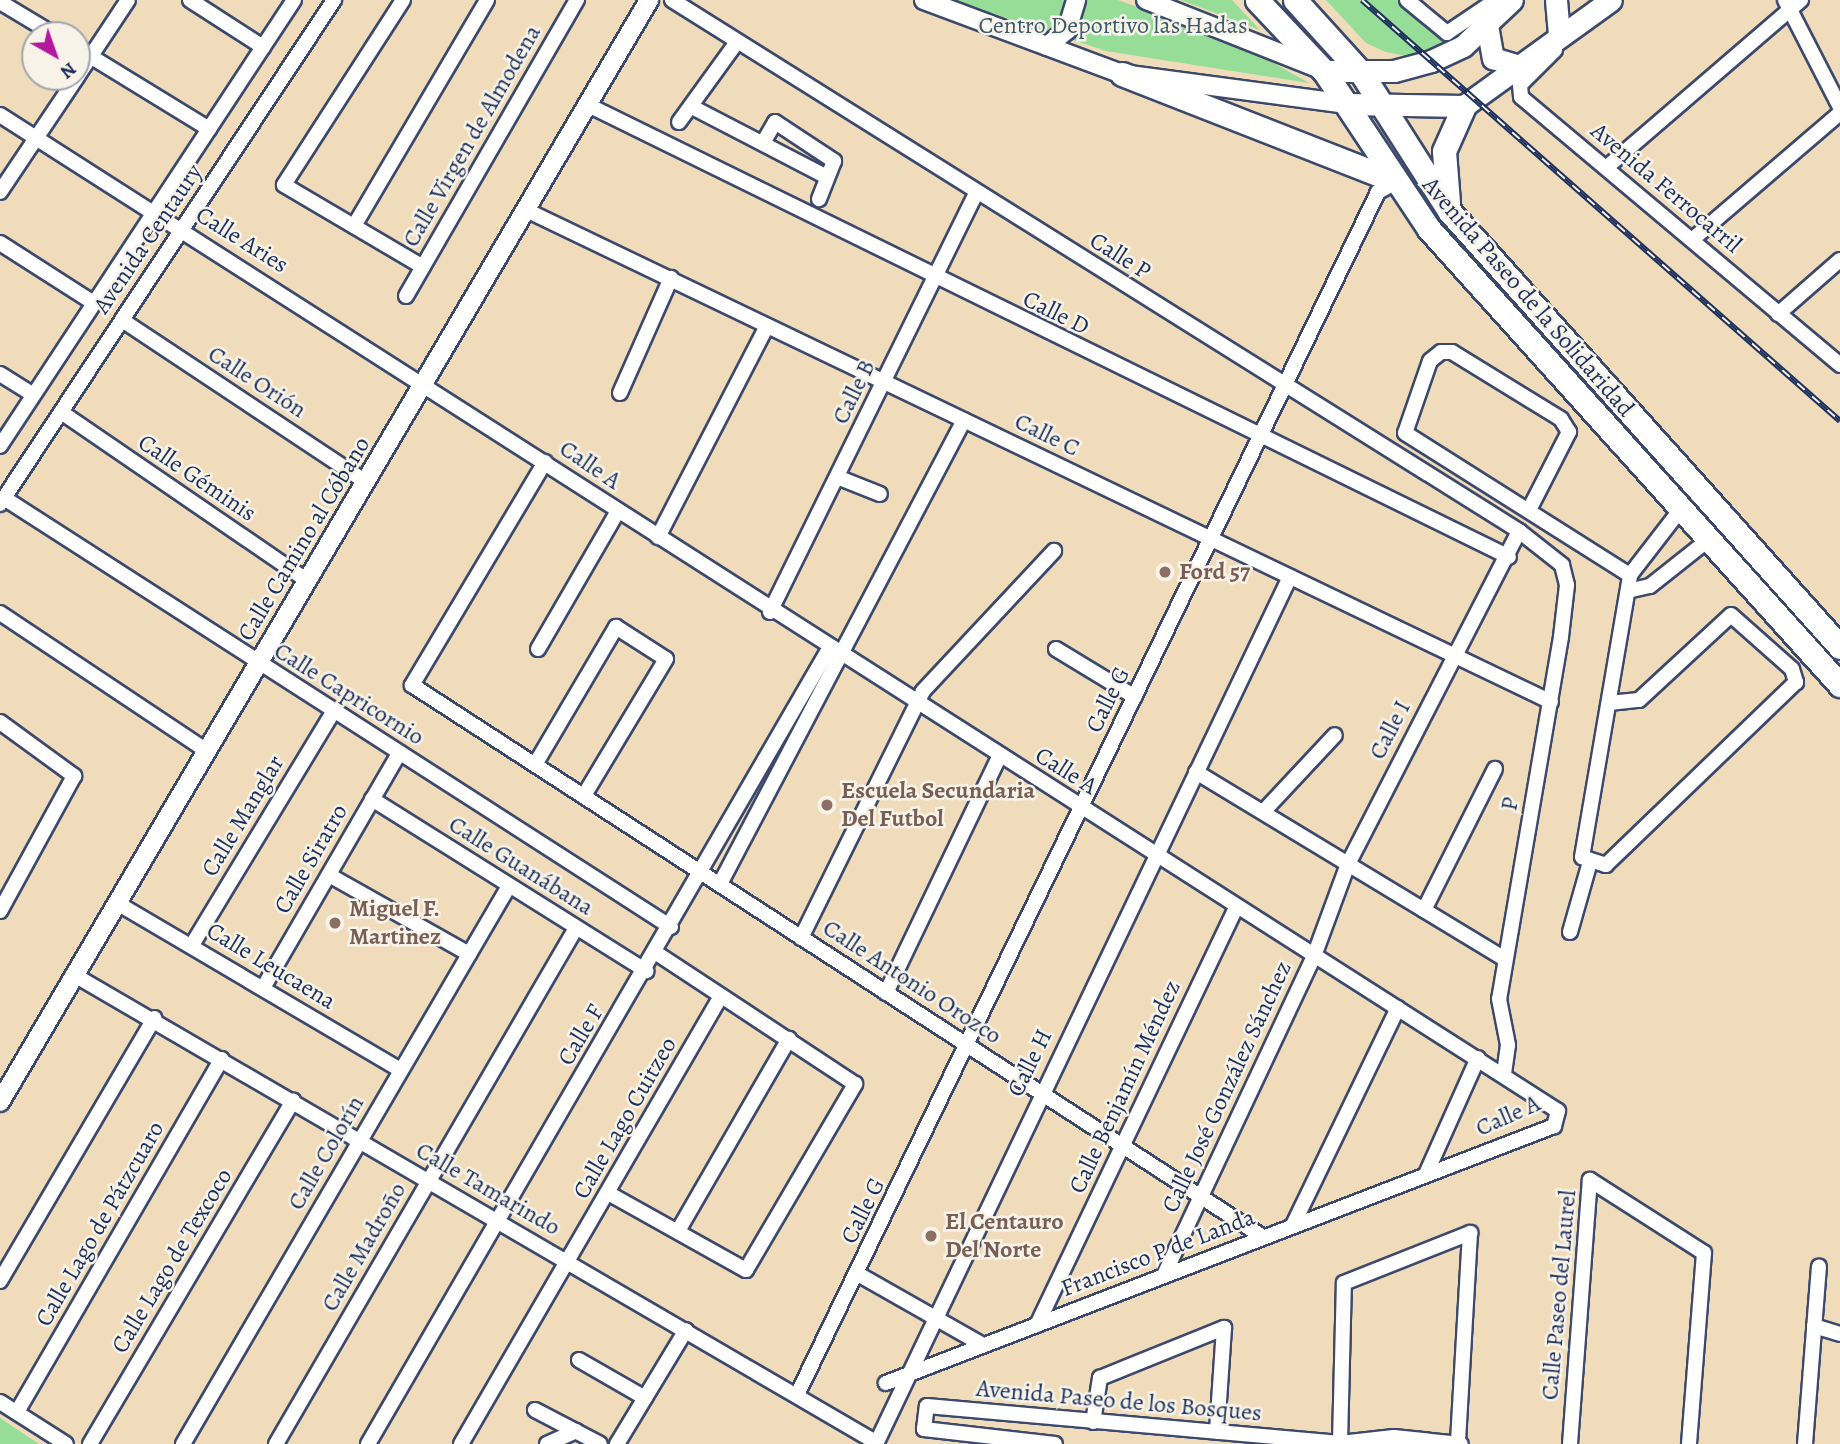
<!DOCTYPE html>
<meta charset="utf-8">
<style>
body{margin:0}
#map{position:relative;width:1840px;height:1444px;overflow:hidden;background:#f0dcbb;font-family:Alegreya,serif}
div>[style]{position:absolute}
.green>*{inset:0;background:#96dd97}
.roads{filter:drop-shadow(2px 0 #3b496c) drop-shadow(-2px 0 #3b496c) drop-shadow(0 2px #3b496c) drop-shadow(0 -2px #3b496c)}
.minor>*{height:14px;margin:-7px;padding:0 7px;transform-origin:7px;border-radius:7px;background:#fff}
.tertiary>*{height:18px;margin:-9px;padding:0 9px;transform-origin:9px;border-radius:9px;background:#fff}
.secondary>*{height:21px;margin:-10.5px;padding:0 10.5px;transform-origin:10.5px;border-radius:10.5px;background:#fff}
.primary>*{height:23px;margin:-11.5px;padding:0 11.5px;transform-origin:11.5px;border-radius:11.5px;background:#fff}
.rail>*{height:6px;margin-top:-3px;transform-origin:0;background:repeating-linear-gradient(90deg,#f7f3e8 0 10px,#1b2f5e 0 20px);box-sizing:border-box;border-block:2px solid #1b2f5e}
.dots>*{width:19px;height:19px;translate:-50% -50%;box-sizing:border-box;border:4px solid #f7f3e8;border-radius:50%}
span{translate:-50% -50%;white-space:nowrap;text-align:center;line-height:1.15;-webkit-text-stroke:5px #f7f3e8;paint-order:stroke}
.park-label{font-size:24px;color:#3a5a6c}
.street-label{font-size:24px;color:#1b2f5e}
.education-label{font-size:24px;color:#785e54;font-weight:700}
.left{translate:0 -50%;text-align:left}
.north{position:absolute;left:21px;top:21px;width:70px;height:70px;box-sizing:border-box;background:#f7f3e8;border:2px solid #9fa5b1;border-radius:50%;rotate:140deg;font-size:19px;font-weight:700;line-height:28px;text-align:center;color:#1b2f5e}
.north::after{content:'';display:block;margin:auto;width:24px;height:32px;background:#b5179e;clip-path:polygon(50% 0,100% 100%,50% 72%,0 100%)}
</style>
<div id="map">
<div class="green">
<div style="clip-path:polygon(952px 0,1118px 0,1242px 45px,1309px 83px,1106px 51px)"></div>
<div style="clip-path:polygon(1181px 0,1232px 0,1260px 30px)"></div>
<div style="clip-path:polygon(1326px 0,1398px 0,1443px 43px,1412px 57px,1386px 52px,1366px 43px)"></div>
<div style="clip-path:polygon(0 1418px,39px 1444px,0 1444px)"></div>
</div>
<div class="roads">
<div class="minor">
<div style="left:190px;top:0;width:87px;rotate:32.8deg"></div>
<div style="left:403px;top:0;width:220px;rotate:122.8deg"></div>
<div style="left:284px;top:185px;width:161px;rotate:30.5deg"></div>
<div style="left:672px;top:0;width:1000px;rotate:32.08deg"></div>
<div style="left:1519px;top:531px;width:55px;rotate:38.3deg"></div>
<div style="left:1562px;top:565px;width:21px;rotate:76deg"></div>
<div style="left:1567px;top:585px;width:52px;rotate:96.6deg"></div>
<div style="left:1561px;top:637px;width:367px;rotate:99.7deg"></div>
<div style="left:1499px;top:999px;width:47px;rotate:78.9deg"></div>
<div style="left:1508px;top:1045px;width:29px;rotate:98deg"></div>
<div style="left:1407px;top:0;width:52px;rotate:39.5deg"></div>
<div style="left:1447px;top:33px;width:59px;rotate:-34deg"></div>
<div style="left:1785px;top:0;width:120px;rotate:62.8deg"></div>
<div style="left:0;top:2px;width:64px;rotate:31deg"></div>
<div style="left:77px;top:48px;width:155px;rotate:31.5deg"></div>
<div style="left:1555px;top:50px;width:49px;rotate:135deg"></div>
<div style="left:1520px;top:85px;width:12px;rotate:85deg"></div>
<div style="left:1521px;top:97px;width:417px;rotate:40deg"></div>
<div style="left:77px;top:77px;width:92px;rotate:-56.5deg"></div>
<div style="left:586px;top:104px;width:1028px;rotate:26.14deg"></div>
<div style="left:692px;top:107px;width:152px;rotate:27.4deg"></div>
<div style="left:0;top:115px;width:1849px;rotate:32.59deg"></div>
<div style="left:1558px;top:1111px;width:16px;rotate:105deg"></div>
<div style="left:1554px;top:1126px;width:716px;rotate:158.96deg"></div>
<div style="left:679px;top:122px;width:99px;rotate:-54.1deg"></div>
<div style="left:763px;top:143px;width:24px;rotate:-60deg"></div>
<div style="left:775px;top:122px;width:71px;rotate:33.5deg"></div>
<div style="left:834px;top:161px;width:41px;rotate:111.5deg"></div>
<div style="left:1607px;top:167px;width:256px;rotate:-40.7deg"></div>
<div style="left:0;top:192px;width:138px;rotate:-56.2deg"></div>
<div style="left:524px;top:209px;width:1139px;rotate:25.64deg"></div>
<div style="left:354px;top:226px;width:262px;rotate:-59.5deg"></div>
<div style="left:1693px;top:239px;width:194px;rotate:-40.6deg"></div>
<div style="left:0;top:243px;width:112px;rotate:32.6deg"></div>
<div style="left:406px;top:296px;width:342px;rotate:-60deg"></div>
<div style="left:1778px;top:314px;width:82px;rotate:-41.1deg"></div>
<div style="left:122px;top:320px;width:294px;rotate:33.6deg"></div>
<div style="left:0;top:374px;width:39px;rotate:32deg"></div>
<div style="left:620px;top:393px;width:126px;rotate:-66.1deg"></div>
<div style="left:61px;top:412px;width:299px;rotate:34.4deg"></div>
<div style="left:0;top:446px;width:534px;rotate:-56.61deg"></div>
<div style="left:545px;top:462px;width:260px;rotate:120.8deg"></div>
<div style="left:412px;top:685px;width:1014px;rotate:32.97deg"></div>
<div style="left:837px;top:477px;width:46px;rotate:21.6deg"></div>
<div style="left:4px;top:498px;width:793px;rotate:32.75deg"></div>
<div style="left:0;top:504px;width:605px;rotate:-56.47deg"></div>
<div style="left:1529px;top:510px;width:88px;rotate:-62.9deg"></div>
<div style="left:1569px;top:432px;width:15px;rotate:-122deg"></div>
<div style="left:1561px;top:419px;width:128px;rotate:-148.4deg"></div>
<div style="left:1452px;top:352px;width:11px;rotate:180deg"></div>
<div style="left:1441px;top:352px;width:14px;rotate:141deg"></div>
<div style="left:1430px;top:361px;width:76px;rotate:109.1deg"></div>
<div style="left:1405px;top:433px;width:266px;rotate:32.3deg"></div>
<div style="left:658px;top:537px;width:237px;rotate:-62.7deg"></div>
<div style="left:1632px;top:590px;width:18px;rotate:-13deg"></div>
<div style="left:1650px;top:586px;width:74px;rotate:-38.4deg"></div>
<div style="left:770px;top:612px;width:468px;rotate:-63.8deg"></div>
<div style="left:0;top:613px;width:249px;rotate:33.7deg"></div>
<div style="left:538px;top:649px;width:160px;rotate:-59.9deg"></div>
<div style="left:1056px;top:649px;width:92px;rotate:31.3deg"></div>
<div style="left:1609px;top:703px;width:30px;rotate:-6deg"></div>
<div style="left:1639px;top:700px;width:125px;rotate:-42.7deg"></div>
<div style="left:1731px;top:615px;width:81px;rotate:41.5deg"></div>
<div style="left:1792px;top:669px;width:14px;rotate:73deg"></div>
<div style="left:1796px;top:682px;width:264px;rotate:136.1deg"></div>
<div style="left:1606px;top:865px;width:25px;rotate:-162deg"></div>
<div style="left:1582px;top:857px;width:286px;rotate:-80.3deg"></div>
<div style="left:1630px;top:575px;width:83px;rotate:-52.3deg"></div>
<div style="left:0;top:722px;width:92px;rotate:36.1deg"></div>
<div style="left:74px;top:776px;width:154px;rotate:118.7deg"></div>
<div style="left:536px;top:763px;width:158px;rotate:-59.5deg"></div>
<div style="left:616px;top:627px;width:59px;rotate:32.6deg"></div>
<div style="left:666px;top:659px;width:157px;rotate:121deg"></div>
<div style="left:1196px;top:772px;width:361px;rotate:31.2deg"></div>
<div style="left:372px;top:799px;width:324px;rotate:32.1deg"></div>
<div style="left:1263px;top:812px;width:105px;rotate:-46.9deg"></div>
<div style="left:329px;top:875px;width:161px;rotate:29.4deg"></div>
<div style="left:720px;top:884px;width:524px;rotate:-62.26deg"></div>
<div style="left:117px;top:903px;width:329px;rotate:30.5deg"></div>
<div style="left:1424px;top:910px;width:158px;rotate:-63.3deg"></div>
<div style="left:1570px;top:932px;width:73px;rotate:-74.1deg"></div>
<div style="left:801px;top:938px;width:275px;rotate:-63.7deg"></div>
<div style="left:923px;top:691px;width:192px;rotate:-46.9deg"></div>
<div style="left:192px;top:945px;width:272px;rotate:-58.8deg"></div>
<div style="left:76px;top:976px;width:927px;rotate:30.24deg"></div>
<div style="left:263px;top:988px;width:272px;rotate:-59.9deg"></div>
<div style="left:886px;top:993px;width:264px;rotate:-64.4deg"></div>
<div style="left:1426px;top:1174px;width:127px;rotate:-65.9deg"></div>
<div style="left:608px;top:1193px;width:158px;rotate:29.2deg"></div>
<div style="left:746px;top:1270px;width:216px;rotate:-59.6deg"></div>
<div style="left:855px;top:1084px;width:238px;rotate:-146.6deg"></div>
<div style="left:1293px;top:1225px;width:241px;rotate:-64.2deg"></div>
<div style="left:678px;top:1231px;width:222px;rotate:-60deg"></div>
<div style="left:858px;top:1274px;width:144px;rotate:29.6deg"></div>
<div style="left:1164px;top:1275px;width:353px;rotate:-64.8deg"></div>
<div style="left:1314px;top:956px;width:98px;rotate:-69.7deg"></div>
<div style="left:1348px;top:864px;width:374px;rotate:-62.8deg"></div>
<div style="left:0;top:1281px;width:305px;rotate:-59.6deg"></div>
<div style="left:1037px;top:1325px;width:462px;rotate:-64.5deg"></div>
<div style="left:1814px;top:1326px;width:27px;rotate:17deg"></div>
<div style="left:579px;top:1360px;width:76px;rotate:29.9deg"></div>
<div style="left:797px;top:1395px;width:1336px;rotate:-64.22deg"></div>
<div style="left:1378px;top:192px;width:18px;rotate:-29deg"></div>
<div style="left:0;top:1402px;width:78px;rotate:32.5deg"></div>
<div style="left:535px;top:1410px;width:73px;rotate:27.6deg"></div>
<div style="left:17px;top:1412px;width:408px;rotate:-59.9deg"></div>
<div style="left:1093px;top:1422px;width:45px;rotate:-81deg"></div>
<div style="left:1100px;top:1378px;width:134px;rotate:-22deg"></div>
<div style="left:1224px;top:1328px;width:104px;rotate:93.9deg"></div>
<div style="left:1340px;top:1443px;width:160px;rotate:-88.6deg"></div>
<div style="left:1344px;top:1283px;width:136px;rotate:-21.6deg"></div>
<div style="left:1470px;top:1233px;width:211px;rotate:93.3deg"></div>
<div style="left:90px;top:1444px;width:399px;rotate:-59.4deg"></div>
<div style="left:183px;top:1444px;width:646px;rotate:-59.71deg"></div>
<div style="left:276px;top:1444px;width:597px;rotate:-59.83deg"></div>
<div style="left:368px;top:1444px;width:921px;rotate:-59.9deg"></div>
<div style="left:461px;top:1444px;width:518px;rotate:-59.87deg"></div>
<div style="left:547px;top:1444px;width:32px;rotate:-24deg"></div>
<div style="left:617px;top:1444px;width:133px;rotate:-58.8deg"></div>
<div style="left:876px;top:1444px;width:961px;rotate:-64.48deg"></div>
<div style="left:1055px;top:1444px;width:132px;rotate:-173.5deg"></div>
<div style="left:924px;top:1429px;width:23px;rotate:-83deg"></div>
<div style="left:927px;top:1406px;width:415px;rotate:5.1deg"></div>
<div style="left:1340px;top:1443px;width:54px;rotate:-6.3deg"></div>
<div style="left:1394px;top:1437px;width:67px;rotate:6deg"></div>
<div style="left:1570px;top:1444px;width:265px;rotate:-85.7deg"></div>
<div style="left:1590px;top:1180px;width:135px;rotate:32.6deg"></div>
<div style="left:1704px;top:1253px;width:192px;rotate:94.5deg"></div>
<div style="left:1805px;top:1444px;width:178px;rotate:-85.5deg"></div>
</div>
<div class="tertiary">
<div style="left:924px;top:0;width:211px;rotate:20.5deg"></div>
<div style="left:1122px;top:74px;width:227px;rotate:7.6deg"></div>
<div style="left:1146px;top:0;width:185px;rotate:21.6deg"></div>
<div style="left:1047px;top:46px;width:26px;rotate:-39deg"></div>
<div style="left:1067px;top:30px;width:31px;rotate:-73deg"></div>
<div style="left:0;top:1102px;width:1279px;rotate:-59.5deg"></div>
</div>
<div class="secondary">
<div style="left:1556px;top:0;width:35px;rotate:85deg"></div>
<div style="left:1487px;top:25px;width:34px;rotate:80deg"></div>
<div style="left:1493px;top:58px;width:24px;rotate:17deg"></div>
<div style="left:1324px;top:71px;width:70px"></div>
<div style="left:1394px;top:71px;width:38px;rotate:-15deg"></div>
<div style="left:1431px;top:61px;width:35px;rotate:-25deg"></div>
<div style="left:1463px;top:46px;width:67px;rotate:-43.2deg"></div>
<div style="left:1347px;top:104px;width:117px;rotate:1deg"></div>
<div style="left:1464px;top:106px;width:181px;rotate:-35.8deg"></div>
</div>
<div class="primary">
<div style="left:1257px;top:0;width:98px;rotate:46.7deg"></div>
<div style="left:1324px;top:71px;width:190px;rotate:56.4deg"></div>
<div style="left:1429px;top:229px;width:614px;rotate:47.97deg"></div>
<div style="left:1295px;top:0;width:100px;rotate:47.8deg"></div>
<div style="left:1362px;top:74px;width:164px;rotate:57.5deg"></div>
<div style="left:1450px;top:212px;width:584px;rotate:48.12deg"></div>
<div style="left:1122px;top:74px;width:290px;rotate:21.4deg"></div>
<div style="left:1448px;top:202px;width:51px;rotate:-94.5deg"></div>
<div style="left:1444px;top:151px;width:49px;rotate:-66deg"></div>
</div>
</div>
<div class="rail">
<div style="left:1362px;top:0;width:637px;rotate:41.37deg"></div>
</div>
<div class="dots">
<div style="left:1165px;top:572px;background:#8d6e63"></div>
<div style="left:827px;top:805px;background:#8d6e63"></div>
<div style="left:335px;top:923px;background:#8d6e63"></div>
<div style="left:931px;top:1236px;background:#8d6e63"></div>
</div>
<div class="park-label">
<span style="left:1113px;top:26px">Centro Deportivo las Hadas</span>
</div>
<div class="street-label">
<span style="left:472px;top:136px;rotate:-60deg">Calle Virgen de Almodena</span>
<span style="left:1666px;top:188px;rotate:40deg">Avenida Ferrocarril</span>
<span style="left:148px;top:239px;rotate:-56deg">Avenida Centaury</span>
<span style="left:242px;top:240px;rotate:32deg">Calle Aries</span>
<span style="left:1120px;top:256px;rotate:32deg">Calle P</span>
<span style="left:1528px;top:297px;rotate:49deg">Avenida Paseo de la Solidaridad</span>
<span style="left:1056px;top:313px;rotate:26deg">Calle D</span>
<span style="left:257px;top:382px;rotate:33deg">Calle Orión</span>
<span style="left:854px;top:392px;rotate:-64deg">Calle B</span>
<span style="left:1047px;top:435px;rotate:26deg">Calle C</span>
<span style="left:590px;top:465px;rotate:34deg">Calle A</span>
<span style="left:197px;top:478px;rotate:34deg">Calle Géminis</span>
<span style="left:304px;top:539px;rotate:-59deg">Calle Camino al Cóbano</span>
<span style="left:349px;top:694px;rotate:32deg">Calle Capricornio</span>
<span style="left:1108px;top:700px;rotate:-64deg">Calle G</span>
<span style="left:1390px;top:730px;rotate:-63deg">Calle I</span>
<span style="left:1066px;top:771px;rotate:32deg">Calle A</span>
<span style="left:1510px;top:804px;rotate:-80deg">P</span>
<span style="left:243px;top:816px;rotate:-59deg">Calle Manglar</span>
<span style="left:311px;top:859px;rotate:-60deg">Calle Siratro</span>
<span style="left:521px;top:866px;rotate:32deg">Calle Guanábana</span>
<span style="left:271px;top:966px;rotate:31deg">Calle Leucaena</span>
<span style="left:912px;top:982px;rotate:33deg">Calle Antonio Orozco</span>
<span style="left:581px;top:1035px;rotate:-59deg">Calle F</span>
<span style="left:1030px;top:1063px;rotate:-64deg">Calle H</span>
<span style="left:1125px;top:1087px;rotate:-65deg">Calle Benjamín Méndez</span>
<span style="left:1227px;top:1087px;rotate:-65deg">Calle José González Sánchez</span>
<span style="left:1508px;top:1116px;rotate:-24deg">Calle A</span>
<span style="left:625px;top:1118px;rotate:-60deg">Calle Lago Cuitzeo</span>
<span style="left:326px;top:1153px;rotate:-60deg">Calle Colorín</span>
<span style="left:488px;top:1189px;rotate:30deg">Calle Tamarindo</span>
<span style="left:863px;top:1211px;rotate:-64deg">Calle G</span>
<span style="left:100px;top:1224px;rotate:-60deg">Calle Lago de Pátzcuaro</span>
<span style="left:364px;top:1247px;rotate:-60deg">Calle Madroño</span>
<span style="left:1158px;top:1253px;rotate:-21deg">Francisco P de Landa</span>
<span style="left:172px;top:1261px;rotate:-59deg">Calle Lago de Texcoco</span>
<span style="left:1559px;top:1295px;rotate:-85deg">Calle Paseo del Laurel</span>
<span style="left:1119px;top:1401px;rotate:5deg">Avenida Paseo de los Bosques</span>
</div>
<div class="education-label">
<span class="left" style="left:1179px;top:572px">Ford 57</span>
<span class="left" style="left:841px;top:805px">Escuela Secundaria<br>Del Futbol</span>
<span class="left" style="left:349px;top:923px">Miguel F.<br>Martinez</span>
<span class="left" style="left:945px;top:1236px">El Centauro<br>Del Norte</span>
</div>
<div class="north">N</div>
</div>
